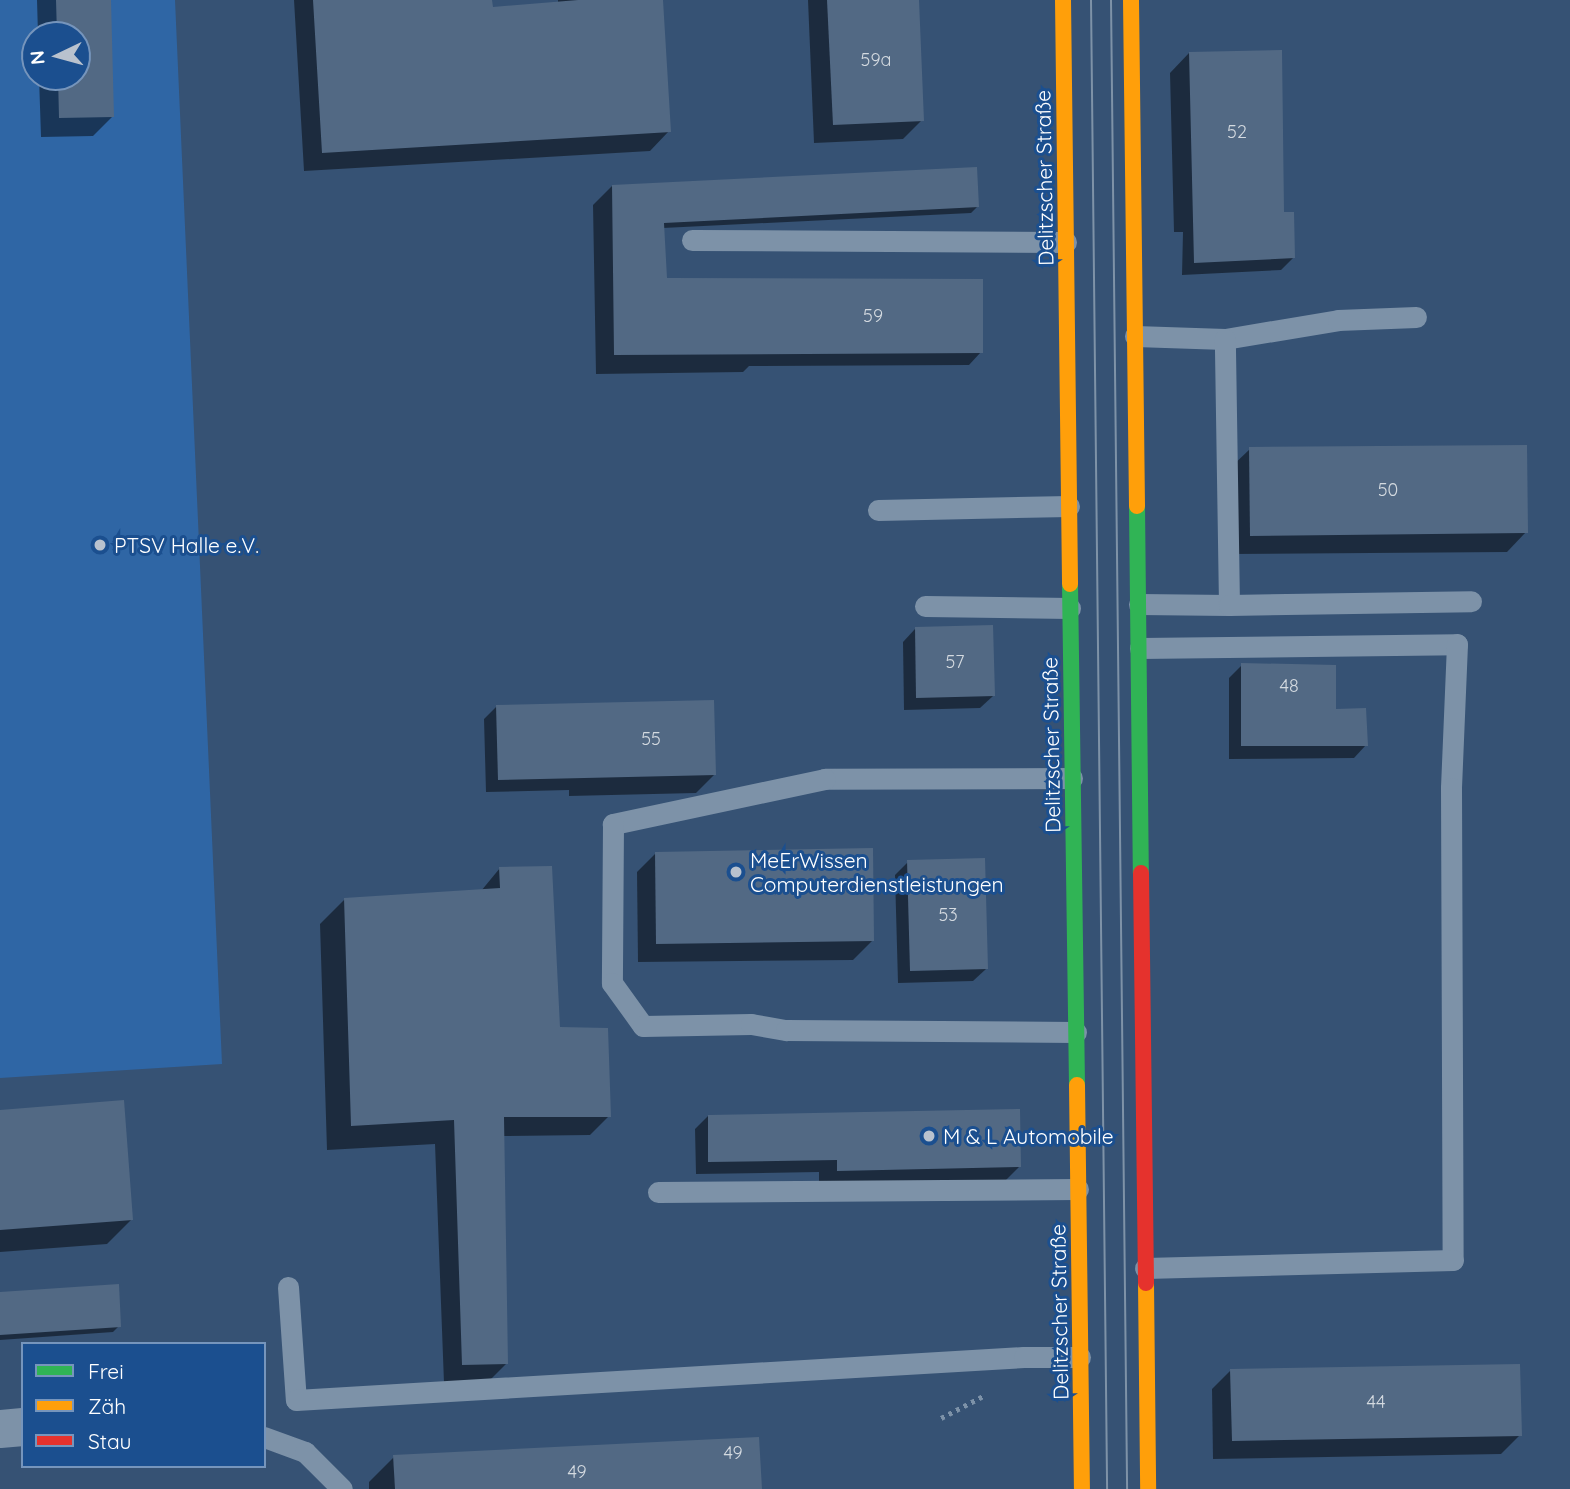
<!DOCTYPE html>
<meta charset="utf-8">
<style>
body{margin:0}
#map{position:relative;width:1570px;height:1489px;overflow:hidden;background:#365274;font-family:Quicksand,sans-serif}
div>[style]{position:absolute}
.green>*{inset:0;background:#2f66a5}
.shadow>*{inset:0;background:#0007}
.building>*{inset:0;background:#526984}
.path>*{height:4.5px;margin-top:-2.25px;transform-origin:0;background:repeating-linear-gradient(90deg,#7d92a8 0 3.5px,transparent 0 8.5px)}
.lane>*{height:21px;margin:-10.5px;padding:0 10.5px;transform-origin:10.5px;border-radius:10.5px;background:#7d92a8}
.street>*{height:38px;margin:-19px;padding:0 19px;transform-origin:19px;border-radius:19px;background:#7d92a8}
.fast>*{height:16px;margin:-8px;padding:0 8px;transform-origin:8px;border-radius:8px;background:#30b455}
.slow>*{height:16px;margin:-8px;padding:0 8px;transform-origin:8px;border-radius:8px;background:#ff9f0a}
.jam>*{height:16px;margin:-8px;padding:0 8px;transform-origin:8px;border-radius:8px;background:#e5322d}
.tram>*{height:2px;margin:-1px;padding:0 1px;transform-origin:1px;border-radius:1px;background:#7e92a7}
.dots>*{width:19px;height:19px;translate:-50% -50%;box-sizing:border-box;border:4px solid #1b4f8f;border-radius:50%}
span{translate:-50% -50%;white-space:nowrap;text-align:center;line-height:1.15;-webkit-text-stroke:6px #1b4f8f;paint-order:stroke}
.number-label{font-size:18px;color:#d4dae0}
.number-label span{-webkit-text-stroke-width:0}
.street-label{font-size:21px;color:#fff}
.poi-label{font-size:21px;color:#fff}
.left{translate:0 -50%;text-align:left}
.legend{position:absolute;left:21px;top:1342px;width:245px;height:126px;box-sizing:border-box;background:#1b4f8f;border:2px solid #7695bc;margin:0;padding:9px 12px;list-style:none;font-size:21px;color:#fff}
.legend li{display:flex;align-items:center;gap:14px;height:35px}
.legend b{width:35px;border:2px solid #7695bc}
.north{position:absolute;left:21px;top:21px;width:70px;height:70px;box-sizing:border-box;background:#1b4f8f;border:2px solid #7695bc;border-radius:50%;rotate:265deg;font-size:19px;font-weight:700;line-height:28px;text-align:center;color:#fff}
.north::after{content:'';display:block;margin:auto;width:24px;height:32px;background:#b9c2ce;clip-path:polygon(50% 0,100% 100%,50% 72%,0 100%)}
</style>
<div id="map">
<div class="green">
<div style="clip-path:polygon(evenodd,0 0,175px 0,222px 1064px,0 1078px,0 0,35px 35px,77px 35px,77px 77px,35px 77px,35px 35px)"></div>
</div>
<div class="shadow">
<div style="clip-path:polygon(37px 0,109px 0,112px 117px,93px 136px,41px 137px,39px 77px,77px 77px,77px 35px,38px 35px)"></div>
<div style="clip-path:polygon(294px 0,491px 0,491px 9px,558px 5px,558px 0,661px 0,669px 131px,650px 151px,304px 171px)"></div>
<div style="clip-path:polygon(808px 0,917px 0,922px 120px,903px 139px,814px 143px)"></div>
<div style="clip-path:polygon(1189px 53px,1282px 211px,1294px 257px,1281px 270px,1182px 275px,1183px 232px,1174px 232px,1170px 73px)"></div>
<div style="clip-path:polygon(612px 186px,977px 207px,971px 213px,663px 228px,665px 280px,981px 352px,969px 365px,749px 366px,743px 372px,596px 374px,593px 205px)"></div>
<div style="clip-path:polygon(1250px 449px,1526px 532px,1507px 552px,1231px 554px,1230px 468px)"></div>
<div style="clip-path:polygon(915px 629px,993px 696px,980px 708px,904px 710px,903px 642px)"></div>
<div style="clip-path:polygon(1242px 665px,1335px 710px,1366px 745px,1354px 758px,1229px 759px,1229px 678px)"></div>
<div style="clip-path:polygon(497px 706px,715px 774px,696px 793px,569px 796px,569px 790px,486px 792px,484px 719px)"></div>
<div style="clip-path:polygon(656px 853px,873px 940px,853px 960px,638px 962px,637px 872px)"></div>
<div style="clip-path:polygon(908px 862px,986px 969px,973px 981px,898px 983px,895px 875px)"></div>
<div style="clip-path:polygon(500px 868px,559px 1029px,609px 1116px,590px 1135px,503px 1136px,506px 1364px,487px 1383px,444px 1383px,435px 1144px,327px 1150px,320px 924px,345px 899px,481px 891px)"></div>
<div style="clip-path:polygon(0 1112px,132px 1219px,107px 1244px,0 1252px)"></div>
<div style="clip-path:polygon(708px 1116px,1019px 1167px,1000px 1186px,819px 1189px,819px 1172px,696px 1174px,695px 1129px)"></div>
<div style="clip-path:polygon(0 1294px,119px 1326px,113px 1332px,0 1340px)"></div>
<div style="clip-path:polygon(1231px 1370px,1520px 1435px,1501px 1454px,1213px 1459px,1212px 1389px)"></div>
<div style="clip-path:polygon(394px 1457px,760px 1489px,369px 1489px,369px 1482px)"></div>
</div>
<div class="building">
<div style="clip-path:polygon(56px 0,111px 0,114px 117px,59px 118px,58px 77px,77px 77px,77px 35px,57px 35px)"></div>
<div style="clip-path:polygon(313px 0,492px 0,493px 7px,578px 0,663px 0,671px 132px,322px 153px)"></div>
<div style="clip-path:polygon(827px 0,919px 0,924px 121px,833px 125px)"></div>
<div style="clip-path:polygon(1282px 50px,1284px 212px,1294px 212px,1295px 258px,1194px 263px,1189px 52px)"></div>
<div style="clip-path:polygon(977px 167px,979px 207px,664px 223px,667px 278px,983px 279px,983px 353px,614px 355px,612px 185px)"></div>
<div style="clip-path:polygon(1527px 445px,1528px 533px,1250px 536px,1249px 447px)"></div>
<div style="clip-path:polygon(993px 625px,995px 696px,916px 698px,915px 627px)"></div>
<div style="clip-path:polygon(1241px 663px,1336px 665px,1336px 709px,1366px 708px,1368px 746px,1241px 746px)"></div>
<div style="clip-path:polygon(714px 700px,716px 775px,498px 780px,496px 705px)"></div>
<div style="clip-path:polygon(873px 848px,874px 941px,656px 944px,655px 852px)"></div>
<div style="clip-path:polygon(985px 858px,988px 969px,910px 971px,907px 860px)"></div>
<div style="clip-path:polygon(552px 866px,560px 1027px,608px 1028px,611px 1117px,504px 1117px,508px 1364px,462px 1365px,454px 1120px,351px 1126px,344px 898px,500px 888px,499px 867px)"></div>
<div style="clip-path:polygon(124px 1100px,133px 1220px,0 1230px,0 1110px)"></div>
<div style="clip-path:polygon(1020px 1109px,1021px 1167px,837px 1171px,837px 1160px,708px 1162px,708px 1115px)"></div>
<div style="clip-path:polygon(119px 1284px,121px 1327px,0 1335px,0 1292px)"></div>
<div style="clip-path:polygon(1520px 1364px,1522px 1436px,1232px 1441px,1230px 1369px)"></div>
<div style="clip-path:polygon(759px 1437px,762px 1489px,395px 1489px,393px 1455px)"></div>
</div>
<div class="path">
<div style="left:941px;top:1418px;width:47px;rotate:-27.6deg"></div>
</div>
<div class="lane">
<div style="left:692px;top:240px;width:374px;rotate:0.3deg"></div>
<div style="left:1135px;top:336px;width:90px;rotate:1.9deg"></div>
<div style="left:1225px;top:339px;width:115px;rotate:-9.5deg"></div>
<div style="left:1338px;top:320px;width:78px;rotate:-2.2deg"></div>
<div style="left:878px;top:510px;width:191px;rotate:-1.2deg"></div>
<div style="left:1139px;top:604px;width:90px;rotate:0.6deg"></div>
<div style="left:1229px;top:605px;width:266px;rotate:-90.9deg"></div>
<div style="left:1229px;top:605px;width:242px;rotate:-0.9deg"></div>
<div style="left:925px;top:606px;width:145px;rotate:0.8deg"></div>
<div style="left:1140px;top:648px;width:317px;rotate:-0.7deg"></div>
<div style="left:1457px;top:644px;width:144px;rotate:92.4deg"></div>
<div style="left:1451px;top:788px;width:472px;rotate:89.8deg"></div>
<div style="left:1453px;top:1260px;width:308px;rotate:178.5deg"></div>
<div style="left:1072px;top:778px;width:247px;rotate:179.8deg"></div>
<div style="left:825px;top:779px;width:217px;rotate:168deg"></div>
<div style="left:613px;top:824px;width:159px;rotate:90.4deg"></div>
<div style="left:612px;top:983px;width:53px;rotate:54.2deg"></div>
<div style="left:643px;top:1026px;width:108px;rotate:-1.1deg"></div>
<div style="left:751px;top:1024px;width:36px;rotate:10deg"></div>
<div style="left:786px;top:1030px;width:290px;rotate:0.4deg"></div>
<div style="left:658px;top:1192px;width:420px;rotate:-0.4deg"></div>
<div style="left:288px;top:1287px;width:113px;rotate:86deg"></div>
<div style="left:296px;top:1400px;width:729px;rotate:-3.38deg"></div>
<div style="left:1024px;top:1357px;width:56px"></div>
<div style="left:264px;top:1437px;width:44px;rotate:20.1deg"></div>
<div style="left:305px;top:1452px;width:52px;rotate:45deg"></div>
</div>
<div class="street">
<div style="left:0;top:1429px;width:23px;rotate:-5deg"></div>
</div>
<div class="fast">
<div style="left:1137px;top:506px;width:367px;rotate:89.4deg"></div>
<div style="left:1070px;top:584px;width:501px;rotate:89.2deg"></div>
</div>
<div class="slow">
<div style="left:1063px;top:0;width:584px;rotate:89.31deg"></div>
<div style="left:1131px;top:0;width:506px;rotate:89.32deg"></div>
<div style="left:1077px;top:1085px;width:404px;rotate:89.3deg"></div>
<div style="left:1146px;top:1283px;width:206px;rotate:89.4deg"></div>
</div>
<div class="jam">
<div style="left:1141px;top:873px;width:410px;rotate:89.3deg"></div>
</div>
<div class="tram">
<div style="left:1091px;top:0;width:1489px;rotate:89.38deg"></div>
<div style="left:1111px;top:0;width:1489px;rotate:89.38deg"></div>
</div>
<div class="dots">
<div style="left:100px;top:545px;background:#b9c2ce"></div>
<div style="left:736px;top:872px;background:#b9c2ce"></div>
<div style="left:929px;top:1136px;background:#b9c2ce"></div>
</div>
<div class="number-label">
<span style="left:876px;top:60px">59a</span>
<span style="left:1237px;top:132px">52</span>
<span style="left:873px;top:316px">59</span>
<span style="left:1388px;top:490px">50</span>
<span style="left:955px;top:662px">57</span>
<span style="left:1289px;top:686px">48</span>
<span style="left:651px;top:739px">55</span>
<span style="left:948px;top:915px">53</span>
<span style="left:1376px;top:1402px">44</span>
<span style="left:733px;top:1453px">49</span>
<span style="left:577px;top:1472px">49</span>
</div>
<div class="street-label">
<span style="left:1044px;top:178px;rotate:-91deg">Delitzscher Straße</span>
<span style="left:1051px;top:745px;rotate:-91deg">Delitzscher Straße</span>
<span style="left:1059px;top:1312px;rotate:-91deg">Delitzscher Straße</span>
</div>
<div class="poi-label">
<span class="left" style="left:114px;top:545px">PTSV Halle e.V.</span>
<span class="left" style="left:750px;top:872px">MeErWissen<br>Computerdienstleistungen</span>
<span class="left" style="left:943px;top:1136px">M &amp; L Automobile</span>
</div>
<ul class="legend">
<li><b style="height:9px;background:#30b455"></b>Frei</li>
<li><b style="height:9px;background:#ff9f0a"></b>Zäh</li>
<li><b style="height:9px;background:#e5322d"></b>Stau</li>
</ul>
<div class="north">N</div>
</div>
